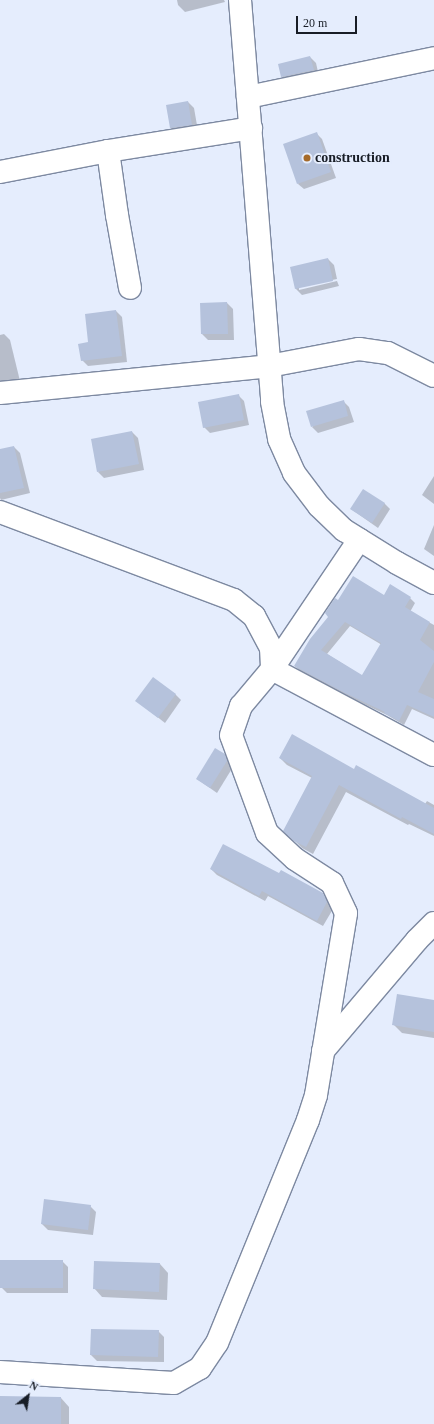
<!DOCTYPE html>
<style>
body{margin:0}
#map{position:relative;width:434px;height:1424px;overflow:hidden;background:#e5edfd;font-family:Georgia,serif}
div>[style]{position:absolute}
.shadow>*{inset:0;background:#0003}
.building>*{inset:0;background:#b5c2dc}
.roads{filter:drop-shadow(1px 0 #7d89a1) drop-shadow(-1px 0 #7d89a1) drop-shadow(0 1px #7d89a1) drop-shadow(0 -1px #7d89a1)}
.minor>*{height:22px;margin:-11px;padding:0 11px;transform-origin:11px;border-radius:11px;background:#fff}
.dots>*{width:11px;height:11px;translate:-50% -50%;box-sizing:border-box;border:2px solid #e5edfd;border-radius:50%}
span{translate:-50% -50%;white-space:nowrap;text-align:center;line-height:1.15;-webkit-text-stroke:4px #e5edfd;paint-order:stroke}
.poi-label{font-size:14px;color:#181d26;font-weight:700}
.left{translate:0 -50%;text-align:left}
.north{position:absolute;left:8px;top:1376px;width:40px;height:40px;-webkit-text-stroke:3px #e5edfd;paint-order:stroke;rotate:30deg;font-size:11px;font-weight:700;line-height:16px;text-align:center;color:#181d26}
.north::after{content:'';display:block;margin:auto;width:14px;height:18px;background:#181d26;clip-path:polygon(50% 0,100% 100%,50% 72%,0 100%)}
.scale{position:absolute;left:296px;top:16px;width:61px;height:18px;box-sizing:border-box;border:2px solid #181d26;border-top:0;padding-left:5px;font-size:12px;line-height:14px;white-space:nowrap;color:#181d26;-webkit-text-stroke:3px #e5edfd;paint-order:stroke}
</style>
<div id="map">
<div class="shadow">
<div style="clip-path:polygon(177px 0,224px 0,225px 2px,185px 12px,178px 5px)"></div>
<div style="clip-path:polygon(310px 57px,316px 63px,319px 76px,288px 83px,282px 77px)"></div>
<div style="clip-path:polygon(188px 102px,194px 108px,198px 131px,177px 134px,171px 128px,167px 106px)"></div>
<div style="clip-path:polygon(316px 133px,322px 139px,336px 178px,304px 189px,298px 184px)"></div>
<div style="clip-path:polygon(328px 259px,334px 265px,337px 279px,299px 287px,299px 290px,337px 281px,339px 286px,302px 295px,296px 289px,291px 268px)"></div>
<div style="clip-path:polygon(227px 303px,233px 309px,234px 340px,208px 340px,202px 334px,201px 304px)"></div>
<div style="clip-path:polygon(116px 311px,122px 317px,127px 362px,88px 366px,82px 360px,89px 343px)"></div>
<div style="clip-path:polygon(4px 334px,10px 340px,20px 381px,0 386px,0 335px)"></div>
<div style="clip-path:polygon(238px 395px,244px 401px,249px 425px,210px 433px,204px 427px)"></div>
<div style="clip-path:polygon(343px 401px,349px 407px,354px 422px,318px 433px,312px 427px)"></div>
<div style="clip-path:polygon(132px 432px,138px 438px,144px 470px,104px 478px,98px 472px)"></div>
<div style="clip-path:polygon(14px 447px,20px 453px,30px 493px,1px 500px,0 498px,0 450px)"></div>
<div style="clip-path:polygon(434px 476px,434px 504px,422px 495px)"></div>
<div style="clip-path:polygon(384px 503px,390px 509px,378px 528px,351px 509px)"></div>
<div style="clip-path:polygon(434px 525px,434px 556px,424px 549px)"></div>
<div style="clip-path:polygon(evenodd,384px 597px,410px 598px,415px 603px,410px 612px,434px 625px,434px 719px,412px 709px,404px 725px,387px 715px,351px 698px,300px 671px,295px 666px,330px 617px,338px 601px,384px 597px,350px 626px,382px 645px,362px 676px,327px 654px,350px 626px)"></div>
<div style="clip-path:polygon(175px 694px,181px 700px,165px 723px,137px 701px)"></div>
<div style="clip-path:polygon(224px 755px,230px 761px,233px 767px,217px 793px,197px 779px)"></div>
<div style="clip-path:polygon(280px 758px,354px 770px,425px 804px,427px 801px,434px 805px,434px 836px,409px 824px,408px 825px,346px 792px,313px 854px,302px 848px,292px 838px,312px 778px,287px 765px)"></div>
<div style="clip-path:polygon(211px 869px,279px 874px,322px 894px,328px 900px,333px 909px,323px 926px,268px 896px,265px 901px,217px 875px)"></div>
<div style="clip-path:polygon(434px 1001px,434px 1038px,402px 1033px,393px 1024px)"></div>
<div style="clip-path:polygon(90px 1206px,96px 1212px,93px 1235px,48px 1230px,42px 1224px)"></div>
<div style="clip-path:polygon(62px 1261px,68px 1267px,68px 1293px,7px 1293px,1px 1287px)"></div>
<div style="clip-path:polygon(160px 1264px,168px 1273px,167px 1300px,102px 1297px,94px 1288px)"></div>
<div style="clip-path:polygon(158px 1331px,164px 1337px,164px 1362px,97px 1361px,91px 1355px)"></div>
<div style="clip-path:polygon(0 1397px,61px 1398px,69px 1407px,69px 1424px,0 1424px)"></div>
</div>
<div class="building">
<div style="clip-path:polygon(310px 56px,314px 70px,281px 77px,278px 64px)"></div>
<div style="clip-path:polygon(188px 101px,192px 125px,170px 128px,166px 105px)"></div>
<div style="clip-path:polygon(317px 132px,331px 172px,297px 184px,283px 144px)"></div>
<div style="clip-path:polygon(328px 258px,333px 281px,295px 289px,290px 267px)"></div>
<div style="clip-path:polygon(227px 302px,228px 334px,201px 334px,200px 303px)"></div>
<div style="clip-path:polygon(116px 310px,122px 356px,81px 361px,78px 344px,88px 342px,85px 314px)"></div>
<div style="clip-path:polygon(239px 394px,244px 420px,203px 428px,198px 402px)"></div>
<div style="clip-path:polygon(344px 400px,348px 416px,311px 427px,306px 411px)"></div>
<div style="clip-path:polygon(132px 431px,139px 464px,97px 472px,91px 439px)"></div>
<div style="clip-path:polygon(14px 446px,24px 488px,0 493px,0 449px)"></div>
<div style="clip-path:polygon(363px 489px,385px 503px,372px 523px,350px 509px)"></div>
<div style="clip-path:polygon(evenodd,353px 576px,384px 595px,390px 584px,411px 597px,405px 607px,430px 622px,420px 640px,434px 651px,434px 662px,418px 692px,434px 699px,434px 717px,407px 705px,399px 721px,384px 713px,385px 712px,345px 693px,294px 666px,310px 639px,328px 617px,325px 613px,335px 598px,338px 600px,353px 576px,345px 622px,381px 643px,362px 675px,321px 650px,345px 622px)"></div>
<div style="clip-path:polygon(153px 677px,176px 694px,158px 718px,135px 701px)"></div>
<div style="clip-path:polygon(292px 734px,354px 769px,356px 765px,434px 808px,434px 834px,402px 817px,401px 819px,339px 785px,306px 847px,294px 841px,283px 831px,312px 776px,279px 758px)"></div>
<div style="clip-path:polygon(215px 748px,225px 754px,227px 761px,210px 788px,196px 779px)"></div>
<div style="clip-path:polygon(223px 844px,279px 873px,281px 870px,323px 893px,327px 902px,317px 921px,262px 891px,259px 896px,210px 869px)"></div>
<div style="clip-path:polygon(397px 994px,434px 1000px,434px 1032px,392px 1025px)"></div>
<div style="clip-path:polygon(44px 1199px,91px 1205px,88px 1230px,41px 1224px)"></div>
<div style="clip-path:polygon(0 1260px,63px 1260px,63px 1288px,0 1288px)"></div>
<div style="clip-path:polygon(94px 1261px,160px 1263px,159px 1292px,93px 1289px)"></div>
<div style="clip-path:polygon(91px 1329px,159px 1330px,158px 1357px,90px 1355px)"></div>
<div style="clip-path:polygon(0 1396px,61px 1397px,61px 1424px,0 1424px)"></div>
</div>
<div class="roads">
<div class="minor">
<div style="left:240px;top:0;width:403px;rotate:85.4deg"></div>
<div style="left:272px;top:402px;width:38px;rotate:79deg"></div>
<div style="left:279px;top:439px;width:37px;rotate:66deg"></div>
<div style="left:294px;top:473px;width:41px;rotate:52.9deg"></div>
<div style="left:319px;top:506px;width:35px;rotate:44deg"></div>
<div style="left:344px;top:530px;width:62px;rotate:31.9deg"></div>
<div style="left:397px;top:563px;width:42px;rotate:28.4deg"></div>
<div style="left:248px;top:97px;width:190px;rotate:-11.8deg"></div>
<div style="left:108px;top:151px;width:65px;rotate:82deg"></div>
<div style="left:117px;top:215px;width:74px;rotate:79.9deg"></div>
<div style="left:0;top:172px;width:110px;rotate:-11deg"></div>
<div style="left:108px;top:151px;width:145px;rotate:-9.1deg"></div>
<div style="left:0;top:393px;width:270px;rotate:-5.7deg"></div>
<div style="left:269px;top:366px;width:92px;rotate:-10.7deg"></div>
<div style="left:359px;top:349px;width:29px;rotate:8deg"></div>
<div style="left:388px;top:353px;width:51px;rotate:26.6deg"></div>
<div style="left:0;top:512px;width:250px;rotate:20.6deg"></div>
<div style="left:234px;top:600px;width:26px;rotate:39deg"></div>
<div style="left:254px;top:616px;width:36px;rotate:62deg"></div>
<div style="left:271px;top:648px;width:21px;rotate:87deg"></div>
<div style="left:272px;top:669px;width:156px;rotate:-56deg"></div>
<div style="left:323px;top:1051px;width:145px;rotate:-49.7deg"></div>
<div style="left:417px;top:940px;width:24px;rotate:-45deg"></div>
<div style="left:0;top:1372px;width:174px;rotate:3.6deg"></div>
<div style="left:174px;top:1383px;width:30px;rotate:-30deg"></div>
<div style="left:200px;top:1368px;width:30px;rotate:-56deg"></div>
<div style="left:217px;top:1343px;width:241px;rotate:-67.8deg"></div>
<div style="left:308px;top:1120px;width:26px;rotate:-72deg"></div>
<div style="left:316px;top:1095px;width:184px;rotate:-80.6deg"></div>
<div style="left:346px;top:913px;width:33px;rotate:-115deg"></div>
<div style="left:332px;top:883px;width:44px;rotate:-147deg"></div>
<div style="left:295px;top:859px;width:38px;rotate:-137deg"></div>
<div style="left:267px;top:833px;width:104px;rotate:-110.2deg"></div>
<div style="left:231px;top:735px;width:31px;rotate:-71deg"></div>
<div style="left:241px;top:706px;width:48px;rotate:-50deg"></div>
<div style="left:272px;top:669px;width:183px;rotate:28deg"></div>
</div>
</div>
<div class="dots">
<div style="left:307px;top:158px;background:#a56a2a"></div>
</div>
<div class="poi-label">
<span class="left" style="left:315px;top:158px">construction</span>
</div>
<div class="north">N</div>
<div class="scale">20 m</div>
</div>
